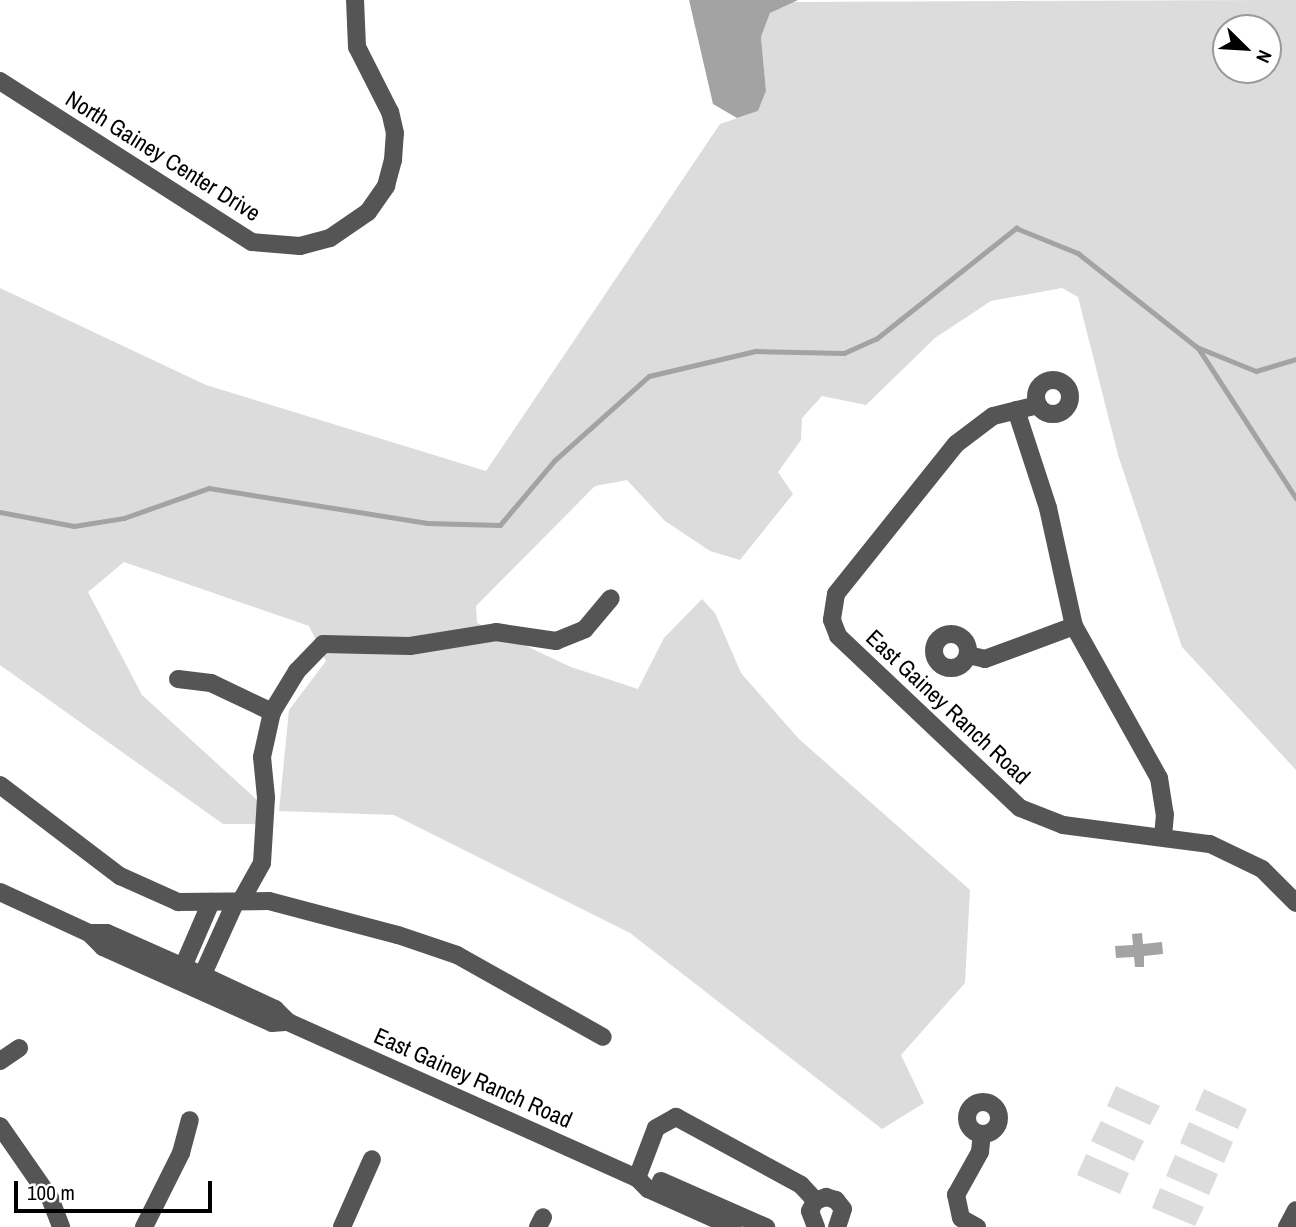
<!DOCTYPE html>
<style>
body{margin:0}
#map{position:relative;width:1296px;height:1227px;overflow:hidden;background:#fff;font-family:"Archivo Narrow",sans-serif}
div>[style]{position:absolute}
.green>*{inset:0;background:#dcdcdc}
.water>*{inset:0;background:#a3a3a3}
.stream>*{height:4.5px;margin:-2.25px;padding:0 2.25px;transform-origin:2.25px;border-radius:2.25px;background:#a3a3a3}
.minor>*{height:18px;margin:-9px;padding:0 9px;transform-origin:9px;border-radius:9px;background:#555}
.minor>.ring{margin:-9px;padding:0;box-sizing:content-box;background:none;border:18px solid #555;border-radius:50%}
span{translate:-50% -50%;white-space:nowrap;text-align:center;line-height:1.15;-webkit-text-stroke:5px #fff;paint-order:stroke}
.street-label{font-size:23px;color:#000}
.north{position:absolute;left:1212px;top:14px;width:70px;height:70px;box-sizing:border-box;background:#fff;border:2px solid #999;border-radius:50%;rotate:114deg;font-size:19px;font-weight:700;line-height:28px;text-align:center;color:#000}
.north::after{content:'';display:block;margin:auto;width:24px;height:32px;background:#000;clip-path:polygon(50% 0,100% 100%,50% 72%,0 100%)}
.scale{position:absolute;left:14px;top:1181px;width:198px;height:32px;box-sizing:border-box;border:4px solid #000;border-top:0;padding-left:9px;font-size:21px;line-height:24px;white-space:nowrap;color:#000;-webkit-text-stroke:5px #fff;paint-order:stroke}
</style>
<div id="map">
<div class="green">
<div style="clip-path:polygon(evenodd,1296px 0,1296px 770px,1182px 647px,1118px 455px,1078px 297px,1062px 288px,991px 301px,935px 338px,866px 405px,822px 396px,802px 418px,801px 440px,778px 472px,793px 494px,740px 560px,710px 551px,665px 521px,627px 480px,595px 486px,476px 606px,477px 623px,571px 667px,638px 689px,664px 638px,702px 599px,715px 613px,741px 673px,799px 739px,970px 890px,965px 983px,901px 1055px,924px 1103px,882px 1129px,630px 933px,394px 815px,279px 811px,289px 710px,326px 661px,309px 626px,124px 562px,88px 592px,142px 695px,257px 800px,257px 824px,223px 824px,0 665px,0 288px,206px 385px,486px 471px,720px 124px,758px 111px,766px 91px,761px 37px,770px 13px,788px 2px,1296px 0,1226px 28px,1268px 28px,1268px 70px,1226px 70px,1226px 28px)"></div>
<div style="clip-path:polygon(1116px 1086px,1160px 1106px,1150px 1125px,1107px 1106px)"></div>
<div style="clip-path:polygon(1204px 1089px,1247px 1109px,1238px 1129px,1195px 1110px)"></div>
<div style="clip-path:polygon(1101px 1121px,1144px 1141px,1134px 1161px,1091px 1141px)"></div>
<div style="clip-path:polygon(1189px 1122px,1233px 1142px,1224px 1163px,1180px 1143px)"></div>
<div style="clip-path:polygon(1086px 1154px,1129px 1173px,1120px 1194px,1077px 1175px)"></div>
<div style="clip-path:polygon(1175px 1155px,1218px 1174px,1209px 1195px,1166px 1176px)"></div>
<div style="clip-path:polygon(1160px 1188px,1204px 1207px,1195px 1226px,1152px 1208px)"></div>
</div>
<div class="water">
<div style="clip-path:polygon(689px 0,798px 0,770px 13px,761px 37px,766px 91px,758px 111px,737px 118px,713px 104px)"></div>
<div style="clip-path:polygon(1142px 933px,1143px 944px,1162px 942px,1163px 954px,1144px 956px,1144px 967px,1135px 967px,1134px 957px,1116px 958px,1115px 946px,1133px 945px,1132px 934px)"></div>
</div>
<div class="stream">
<div style="left:1199px;top:349px;width:178px;rotate:56.9deg"></div>
<div style="left:0;top:512px;width:75px;rotate:10.7deg"></div>
<div style="left:74px;top:526px;width:51px;rotate:-9.1deg"></div>
<div style="left:124px;top:518px;width:90px;rotate:-19.4deg"></div>
<div style="left:209px;top:488px;width:221px;rotate:9.1deg"></div>
<div style="left:427px;top:523px;width:73px;rotate:1.6deg"></div>
<div style="left:500px;top:525px;width:84px;rotate:-49.8deg"></div>
<div style="left:554px;top:461px;width:127px;rotate:-41.8deg"></div>
<div style="left:649px;top:376px;width:110px;rotate:-13.2deg"></div>
<div style="left:756px;top:351px;width:88px;rotate:1.3deg"></div>
<div style="left:844px;top:353px;width:35px;rotate:-24deg"></div>
<div style="left:876px;top:339px;width:179px;rotate:-38.4deg"></div>
<div style="left:1016px;top:228px;width:67px;rotate:22deg"></div>
<div style="left:1078px;top:253px;width:152px;rotate:38.3deg"></div>
<div style="left:1197px;top:347px;width:64px;rotate:22.1deg"></div>
<div style="left:1256px;top:371px;width:42px;rotate:-16.7deg"></div>
</div>
<div class="minor">
<div style="left:0;top:81px;width:299px;rotate:32.6deg"></div>
<div style="left:252px;top:242px;width:48px;rotate:4.8deg"></div>
<div style="left:300px;top:246px;width:31px;rotate:-15deg"></div>
<div style="left:330px;top:238px;width:46px;rotate:-34.4deg"></div>
<div style="left:368px;top:212px;width:32px;rotate:-55deg"></div>
<div style="left:386px;top:186px;width:27px;rotate:-75deg"></div>
<div style="left:393px;top:160px;width:27px;rotate:-86deg"></div>
<div style="left:395px;top:133px;width:22px;rotate:-103deg"></div>
<div style="left:390px;top:112px;width:73px;rotate:-116.9deg"></div>
<div style="left:357px;top:47px;width:47px;rotate:-92.4deg"></div>
<div class="ring" style="left:1036px;top:380px;width:16px;height:16px"></div>
<div style="left:1038px;top:405px;width:46px;rotate:166.3deg"></div>
<div style="left:993px;top:416px;width:46px;rotate:142.9deg"></div>
<div style="left:956px;top:444px;width:192px;rotate:128.7deg"></div>
<div style="left:836px;top:594px;width:26px;rotate:99deg"></div>
<div style="left:832px;top:620px;width:17px;rotate:69deg"></div>
<div style="left:838px;top:636px;width:250px;rotate:43.4deg"></div>
<div style="left:1020px;top:808px;width:46px;rotate:21.6deg"></div>
<div style="left:1063px;top:825px;width:148px;rotate:7.4deg"></div>
<div style="left:1210px;top:844px;width:58px;rotate:25.7deg"></div>
<div style="left:1262px;top:869px;width:48px;rotate:45deg"></div>
<div style="left:1016px;top:410px;width:103px;rotate:71.9deg"></div>
<div style="left:1048px;top:508px;width:121px;rotate:77.6deg"></div>
<div style="left:1074px;top:626px;width:174px;rotate:60.8deg"></div>
<div style="left:1159px;top:778px;width:36px;rotate:81deg"></div>
<div style="left:1165px;top:814px;width:23px;rotate:95deg"></div>
<div class="ring" style="left:934px;top:634px;width:16px;height:16px"></div>
<div style="left:968px;top:655px;width:17px;rotate:13deg"></div>
<div style="left:985px;top:659px;width:95px;rotate:-20.3deg"></div>
<div style="left:178px;top:679px;width:33px;rotate:7deg"></div>
<div style="left:211px;top:683px;width:68px;rotate:25.4deg"></div>
<div style="left:0;top:785px;width:151px;rotate:37.2deg"></div>
<div style="left:120px;top:876px;width:64px;rotate:24.1deg"></div>
<div style="left:178px;top:902px;width:91px;rotate:-0.6deg"></div>
<div style="left:269px;top:901px;width:133px;rotate:14.8deg"></div>
<div style="left:398px;top:935px;width:62px;rotate:18.7deg"></div>
<div style="left:457px;top:955px;width:167px;rotate:29.3deg"></div>
<div style="left:0;top:892px;width:98px;rotate:24.7deg"></div>
<div style="left:89px;top:933px;width:20px;rotate:45deg"></div>
<div style="left:103px;top:947px;width:185px;rotate:24.2deg"></div>
<div style="left:272px;top:1023px;width:16px;rotate:-4deg"></div>
<div style="left:242px;top:899px;width:41px;rotate:-60.9deg"></div>
<div style="left:262px;top:863px;width:66px;rotate:-86.5deg"></div>
<div style="left:266px;top:797px;width:40px;rotate:-95.7deg"></div>
<div style="left:262px;top:757px;width:46px;rotate:-77.5deg"></div>
<div style="left:272px;top:712px;width:48px;rotate:-58.6deg"></div>
<div style="left:297px;top:671px;width:37px;rotate:-46deg"></div>
<div style="left:323px;top:644px;width:87px;rotate:1.3deg"></div>
<div style="left:410px;top:646px;width:87px;rotate:-9.2deg"></div>
<div style="left:496px;top:632px;width:61px;rotate:8.5deg"></div>
<div style="left:556px;top:641px;width:31px;rotate:-22deg"></div>
<div style="left:585px;top:629px;width:40px;rotate:-50deg"></div>
<div style="left:89px;top:933px;width:18px"></div>
<div style="left:107px;top:933px;width:104px;rotate:23.9deg"></div>
<div style="left:202px;top:975px;width:81px;rotate:25deg"></div>
<div style="left:275px;top:1009px;width:18px;rotate:45deg"></div>
<div style="left:288px;top:1022px;width:382px;rotate:24.1deg"></div>
<div style="left:637px;top:1178px;width:16px;rotate:45deg"></div>
<div style="left:648px;top:1189px;width:93px;rotate:24.1deg"></div>
<div style="left:179px;top:976px;width:81px;rotate:-66.6deg"></div>
<div style="left:198px;top:985px;width:90px;rotate:-65.7deg"></div>
<div style="left:0;top:1061px;width:23px;rotate:-34deg"></div>
<div class="ring" style="left:967px;top:1102px;width:14px;height:14px"></div>
<div style="left:0;top:1126px;width:88px;rotate:55.2deg"></div>
<div style="left:50px;top:1198px;width:31px;rotate:69deg"></div>
<div style="left:637px;top:1178px;width:53px;rotate:-69.2deg"></div>
<div style="left:656px;top:1128px;width:23px;rotate:-29deg"></div>
<div style="left:676px;top:1117px;width:142px;rotate:28.5deg"></div>
<div style="left:801px;top:1185px;width:22px;rotate:47deg"></div>
<div style="left:661px;top:1181px;width:115px;rotate:23.7deg"></div>
<div style="left:144px;top:1227px;width:83px;rotate:-63.4deg"></div>
<div style="left:181px;top:1153px;width:34px;rotate:-75deg"></div>
<div style="left:342px;top:1227px;width:74px;rotate:-66.2deg"></div>
<div style="left:538px;top:1227px;width:11px;rotate:-63deg"></div>
<div style="left:816px;top:1227px;width:17px;rotate:-111deg"></div>
<div style="left:810px;top:1211px;width:11px;rotate:-63deg"></div>
<div style="left:815px;top:1201px;width:12px;rotate:-20deg"></div>
<div style="left:826px;top:1197px;width:10px;rotate:17deg"></div>
<div style="left:836px;top:1200px;width:11px;rotate:52deg"></div>
<div style="left:843px;top:1209px;width:19px;rotate:108deg"></div>
<div style="left:977px;top:1227px;width:18px;rotate:-151deg"></div>
<div style="left:961px;top:1218px;width:24px;rotate:-102deg"></div>
<div style="left:956px;top:1195px;width:49px;rotate:-60.8deg"></div>
<div style="left:980px;top:1152px;width:18px;rotate:-84deg"></div>
<div style="left:1287px;top:1227px;width:19px;rotate:-62deg"></div>
</div>
<div class="street-label">
<span style="left:163px;top:156px;rotate:32deg">North Gainey Center Drive</span>
<span style="left:948px;top:707px;rotate:43deg">East Gainey Ranch Road</span>
<span style="left:473px;top:1078px;rotate:24deg">East Gainey Ranch Road</span>
</div>
<div class="north">N</div>
<div class="scale">100 m</div>
</div>
